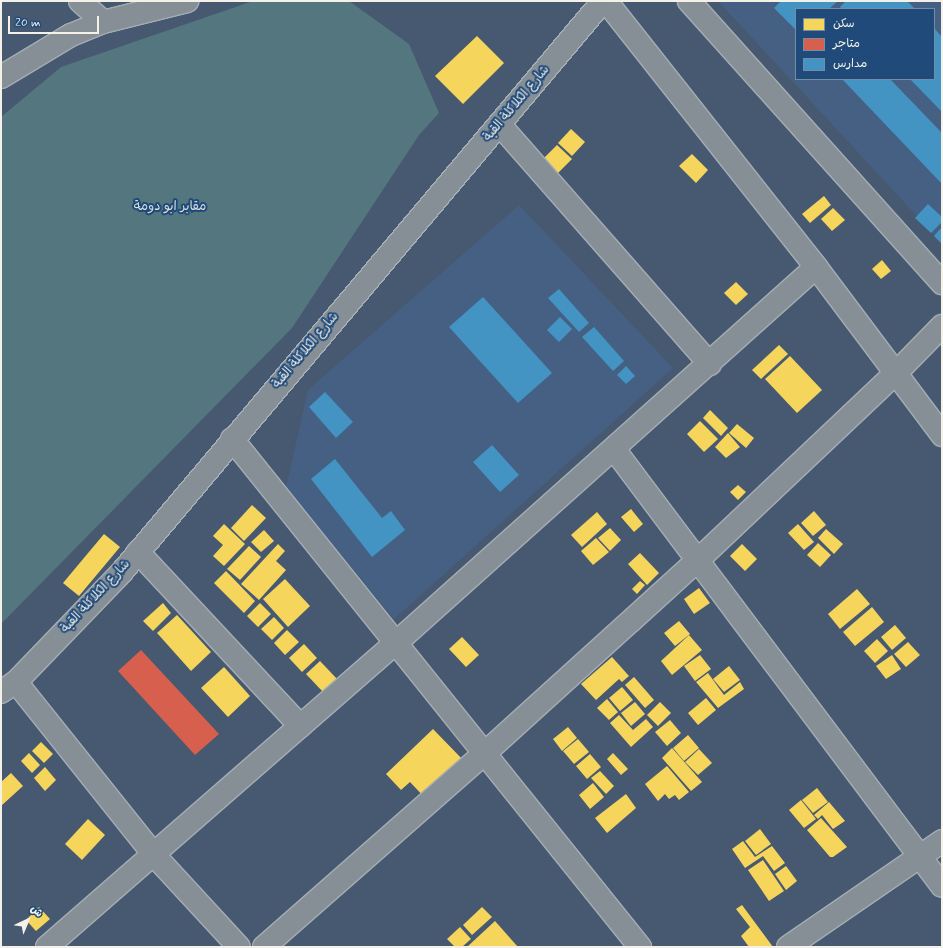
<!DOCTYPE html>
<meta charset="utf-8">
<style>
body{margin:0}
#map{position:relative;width:943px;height:948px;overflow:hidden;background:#475970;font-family:Mynerve,"Playpen Sans Arabic",sans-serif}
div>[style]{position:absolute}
.built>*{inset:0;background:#466083}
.green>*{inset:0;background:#53767f}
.homes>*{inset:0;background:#f6d55c}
.shops>*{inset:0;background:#d6604d}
.schools>*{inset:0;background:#4393c3}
.roads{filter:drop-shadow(1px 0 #a4acb4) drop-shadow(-1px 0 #a4acb4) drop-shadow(0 1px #a4acb4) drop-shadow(0 -1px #a4acb4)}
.minor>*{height:22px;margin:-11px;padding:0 11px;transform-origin:11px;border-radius:11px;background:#878f96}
.tertiary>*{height:22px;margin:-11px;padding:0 11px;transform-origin:11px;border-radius:11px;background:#878f96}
span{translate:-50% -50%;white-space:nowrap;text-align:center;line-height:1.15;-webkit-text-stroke:4px #1f4a7a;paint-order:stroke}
.street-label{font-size:13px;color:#f4f1e8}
.park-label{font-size:13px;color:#dcdfd9}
.frame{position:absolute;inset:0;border:2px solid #f4f1e8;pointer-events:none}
.legend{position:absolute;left:795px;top:8px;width:140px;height:72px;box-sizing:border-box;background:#1f4a7a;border:1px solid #748da6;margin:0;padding:5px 7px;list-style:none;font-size:12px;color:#f4f1e8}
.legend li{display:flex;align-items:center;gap:8px;height:20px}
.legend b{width:20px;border:1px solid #748da6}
.north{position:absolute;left:8px;top:900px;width:40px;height:40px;-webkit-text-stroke:3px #1f4a7a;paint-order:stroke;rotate:44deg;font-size:11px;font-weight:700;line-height:16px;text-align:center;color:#f4f1e8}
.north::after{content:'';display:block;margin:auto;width:14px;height:18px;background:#f4f1e8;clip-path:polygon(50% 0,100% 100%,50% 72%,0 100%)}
.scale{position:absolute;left:8px;top:16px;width:91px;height:18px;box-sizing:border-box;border:2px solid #f4f1e8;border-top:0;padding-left:5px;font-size:12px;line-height:14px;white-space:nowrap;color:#f4f1e8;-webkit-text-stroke:3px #1f4a7a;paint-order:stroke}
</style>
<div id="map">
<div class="built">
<div style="clip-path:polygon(evenodd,718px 1px,942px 1px,942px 243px,718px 1px,796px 9px,934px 9px,934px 79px,796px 79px,796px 9px)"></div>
<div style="clip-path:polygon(519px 205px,673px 368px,394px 619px,286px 488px,308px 390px)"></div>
</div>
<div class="green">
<div style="clip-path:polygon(253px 1px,349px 1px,409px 44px,439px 113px,419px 135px,292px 328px,1px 624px,1px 117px,61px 67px)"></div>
</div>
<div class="homes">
<div style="clip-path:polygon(477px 36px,504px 63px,463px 104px,435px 76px)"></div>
<div style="clip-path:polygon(571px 129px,585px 142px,572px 156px,558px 143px)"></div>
<div style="clip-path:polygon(557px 145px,572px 159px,557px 174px,543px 159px)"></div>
<div style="clip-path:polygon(692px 154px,708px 170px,696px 183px,679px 166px)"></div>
<div style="clip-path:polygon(824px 196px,831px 205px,810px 223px,802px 214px)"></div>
<div style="clip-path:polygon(833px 208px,845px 220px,832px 231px,821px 219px)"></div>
<div style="clip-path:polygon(882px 260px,891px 271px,881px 279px,872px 269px)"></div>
<div style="clip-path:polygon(736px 282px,748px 294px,736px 305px,724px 293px)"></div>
<div style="clip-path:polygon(779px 345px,788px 354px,761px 379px,752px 370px)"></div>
<div style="clip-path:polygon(790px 356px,822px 390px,797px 413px,765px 379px)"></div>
<div style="clip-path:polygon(710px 410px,728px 428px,721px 436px,703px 418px)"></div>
<div style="clip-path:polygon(700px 421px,718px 439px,704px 452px,687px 434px)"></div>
<div style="clip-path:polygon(737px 424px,754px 438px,746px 448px,729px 433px)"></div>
<div style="clip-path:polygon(728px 433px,740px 447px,726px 458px,715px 447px)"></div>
<div style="clip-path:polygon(738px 485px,746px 492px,738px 500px,730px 492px)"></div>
<div style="clip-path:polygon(252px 505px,266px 518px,244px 541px,231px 528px)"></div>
<div style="clip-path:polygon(631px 509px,643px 524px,634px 532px,621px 517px)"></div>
<div style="clip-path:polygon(814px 511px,826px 525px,813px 536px,801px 523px)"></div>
<div style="clip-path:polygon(597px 512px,607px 524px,582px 547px,571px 535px)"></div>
<div style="clip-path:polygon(224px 524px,245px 544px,224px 566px,213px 556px,223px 545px,213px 536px)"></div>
<div style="clip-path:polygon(798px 524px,814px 542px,804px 550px,788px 533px)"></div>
<div style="clip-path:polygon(610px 528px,621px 540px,610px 551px,598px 538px)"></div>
<div style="clip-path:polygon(826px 529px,843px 544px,834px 554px,818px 538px)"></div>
<div style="clip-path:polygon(264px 530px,274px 541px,261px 552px,251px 542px)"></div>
<div style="clip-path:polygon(104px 534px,120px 547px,79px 596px,63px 583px)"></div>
<div style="clip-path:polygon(596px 538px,609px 552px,593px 565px,581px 551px)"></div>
<div style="clip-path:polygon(818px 543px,831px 555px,820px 567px,807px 555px)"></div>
<div style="clip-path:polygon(278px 544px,285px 551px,276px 561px,286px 570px,259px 600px,241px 584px)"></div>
<div style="clip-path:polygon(742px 544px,757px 559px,745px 571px,730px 556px)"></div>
<div style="clip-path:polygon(249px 546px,261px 557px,240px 580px,227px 569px)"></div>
<div style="clip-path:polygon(640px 553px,659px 573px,647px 585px,628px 564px)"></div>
<div style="clip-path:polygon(226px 571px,255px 601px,244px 613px,214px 583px)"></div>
<div style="clip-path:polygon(285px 579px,310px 606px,288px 627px,263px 599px)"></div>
<div style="clip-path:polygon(640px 581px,645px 585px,637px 594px,632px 589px)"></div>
<div style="clip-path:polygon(699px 588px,710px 603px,694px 614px,684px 599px)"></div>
<div style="clip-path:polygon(857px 589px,870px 604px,840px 629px,828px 614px)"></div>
<div style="clip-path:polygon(163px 603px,171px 613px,153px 631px,143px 621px)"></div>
<div style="clip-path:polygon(260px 603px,271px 614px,258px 627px,247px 616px)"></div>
<div style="clip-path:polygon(872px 607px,884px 622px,855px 646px,843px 632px)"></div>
<div style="clip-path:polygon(177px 615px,211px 652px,191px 671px,157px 633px)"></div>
<div style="clip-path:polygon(274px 617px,284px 628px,272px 640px,261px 629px)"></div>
<div style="clip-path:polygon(679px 621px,690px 634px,675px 646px,664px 633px)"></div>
<div style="clip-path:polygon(895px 625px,906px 638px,892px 650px,881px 637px)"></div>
<div style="clip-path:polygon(287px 630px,299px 642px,285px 655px,274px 643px)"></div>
<div style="clip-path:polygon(689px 635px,702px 650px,672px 675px,661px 661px)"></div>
<div style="clip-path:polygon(462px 637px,479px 655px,466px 667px,449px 649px)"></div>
<div style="clip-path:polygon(877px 639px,888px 651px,875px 663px,864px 651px)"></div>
<div style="clip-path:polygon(908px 642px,920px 655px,906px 667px,894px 654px)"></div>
<div style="clip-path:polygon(304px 644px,317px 658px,302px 672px,289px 658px)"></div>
<div style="clip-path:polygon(700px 655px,711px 669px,695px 681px,684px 666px)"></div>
<div style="clip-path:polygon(892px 655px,901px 669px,886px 679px,876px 666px)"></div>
<div style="clip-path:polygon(612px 657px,629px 676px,622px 682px,619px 679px,596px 700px,581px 684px)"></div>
<div style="clip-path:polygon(320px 661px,337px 679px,323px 692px,306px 674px)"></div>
<div style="clip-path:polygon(729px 666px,740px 680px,724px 692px,713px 679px)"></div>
<div style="clip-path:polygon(224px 667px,250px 696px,228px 717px,201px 688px)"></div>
<div style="clip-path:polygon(708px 673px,724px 695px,740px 682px,744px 689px,718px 708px,696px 682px)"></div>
<div style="clip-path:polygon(634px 677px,654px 700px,645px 708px,625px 685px)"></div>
<div style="clip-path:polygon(622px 687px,633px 700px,620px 711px,609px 698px)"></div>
<div style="clip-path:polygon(706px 698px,716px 710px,698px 725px,688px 713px)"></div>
<div style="clip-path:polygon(607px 699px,618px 712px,609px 720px,597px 708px)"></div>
<div style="clip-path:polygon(635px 702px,645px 714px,631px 726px,621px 713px)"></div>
<div style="clip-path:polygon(660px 702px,671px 713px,658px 726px,647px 715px)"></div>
<div style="clip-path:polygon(619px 715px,633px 730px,646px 719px,653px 727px,631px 747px,610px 723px)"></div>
<div style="clip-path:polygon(670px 720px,681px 733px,667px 746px,655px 732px)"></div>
<div style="clip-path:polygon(568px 727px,577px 738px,562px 751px,553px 739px)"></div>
<div style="clip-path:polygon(433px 729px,466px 763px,427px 800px,410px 782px,401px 790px,386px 774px)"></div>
<div style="clip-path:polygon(688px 735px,699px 748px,684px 761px,673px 748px)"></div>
<div style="clip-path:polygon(578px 739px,589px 752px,574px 764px,563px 751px)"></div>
<div style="clip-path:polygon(41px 742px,53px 754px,44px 763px,32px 751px)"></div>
<div style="clip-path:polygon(672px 748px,702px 782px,691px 791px,662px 758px)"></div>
<div style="clip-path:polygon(699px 749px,712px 763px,698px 775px,685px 762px)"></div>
<div style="clip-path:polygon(29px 753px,40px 765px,32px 773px,21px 761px)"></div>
<div style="clip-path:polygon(613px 753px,628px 769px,621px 775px,607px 759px)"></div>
<div style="clip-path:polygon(590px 754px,601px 767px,587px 779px,576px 766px)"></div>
<div style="clip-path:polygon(667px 766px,689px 792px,679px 800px,675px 795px,669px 799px,665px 794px,658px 801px,645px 784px)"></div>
<div style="clip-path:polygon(45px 767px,56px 780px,45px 791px,34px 778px)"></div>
<div style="clip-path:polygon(600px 771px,614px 786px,606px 794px,591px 778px)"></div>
<div style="clip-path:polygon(11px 773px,23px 786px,1px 806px,1px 782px)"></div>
<div style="clip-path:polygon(593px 783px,604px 797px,590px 809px,579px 795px)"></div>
<div style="clip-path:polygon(817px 788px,828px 802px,813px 813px,802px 800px)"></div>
<div style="clip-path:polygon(626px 794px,636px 808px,607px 833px,595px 818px)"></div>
<div style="clip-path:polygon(801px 800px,816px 819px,804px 828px,789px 810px)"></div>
<div style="clip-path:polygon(829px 802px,845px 821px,833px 829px,822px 815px,818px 819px,814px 815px)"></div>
<div style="clip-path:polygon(821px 818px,847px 847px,833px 857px,830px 857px,807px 830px)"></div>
<div style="clip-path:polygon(88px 819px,105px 835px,82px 860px,65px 844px)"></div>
<div style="clip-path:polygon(760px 829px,771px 844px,756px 855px,745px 841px)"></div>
<div style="clip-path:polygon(743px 841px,755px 857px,772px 846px,785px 863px,774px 871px,763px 856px,745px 868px,732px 849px)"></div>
<div style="clip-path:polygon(763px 860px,784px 891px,769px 901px,748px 870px)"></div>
<div style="clip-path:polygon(786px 866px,797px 881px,786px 890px,775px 874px)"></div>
<div style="clip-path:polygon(742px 905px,773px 947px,749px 947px,741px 936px,750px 927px,736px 909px)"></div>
<div style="clip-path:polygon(39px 907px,50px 919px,36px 931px,26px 920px)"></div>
<div style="clip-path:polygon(482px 907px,492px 917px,472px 935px,463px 925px)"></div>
<div style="clip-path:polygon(495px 921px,518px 947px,467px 947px)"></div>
<div style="clip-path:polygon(460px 927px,471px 939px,462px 947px,455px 947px,447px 939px)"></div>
</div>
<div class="shops">
<div style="clip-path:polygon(141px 650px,219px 734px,195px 755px,118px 671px)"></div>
</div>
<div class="schools">
<div style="clip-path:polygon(781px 1px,838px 1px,829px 9px,796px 9px,796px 30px,774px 8px)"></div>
<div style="clip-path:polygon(846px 1px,907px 1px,915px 9px,842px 9px,840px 7px)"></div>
<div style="clip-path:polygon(934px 28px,942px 37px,942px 112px,910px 79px,934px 79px)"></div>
<div style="clip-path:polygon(842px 79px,890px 79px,942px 133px,942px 184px)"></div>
<div style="clip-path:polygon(928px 204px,942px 217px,942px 222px,931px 233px,915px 218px)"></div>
<div style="clip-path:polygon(942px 227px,942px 244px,934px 236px)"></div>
<div style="clip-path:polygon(559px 289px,589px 323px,579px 332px,548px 298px)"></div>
<div style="clip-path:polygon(483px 297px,552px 373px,518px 403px,449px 327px)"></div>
<div style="clip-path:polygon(560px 317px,572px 329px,559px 342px,547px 330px)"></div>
<div style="clip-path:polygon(594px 327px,624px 361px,613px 371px,582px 337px)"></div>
<div style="clip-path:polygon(626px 366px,635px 376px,626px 384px,617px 375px)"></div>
<div style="clip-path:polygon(325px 392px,353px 422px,336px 438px,309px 407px)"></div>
<div style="clip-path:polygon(492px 445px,519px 475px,500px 492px,473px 462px)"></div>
<div style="clip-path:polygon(335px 459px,382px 518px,391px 511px,405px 530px,372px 557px,311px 479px)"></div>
</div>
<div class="roads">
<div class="minor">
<div style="left:80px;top:1px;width:31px;rotate:42deg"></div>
<div style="left:606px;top:1px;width:339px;rotate:51.7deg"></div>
<div style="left:816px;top:267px;width:210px;rotate:53.1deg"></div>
<div style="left:689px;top:1px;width:379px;rotate:48.1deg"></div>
<div style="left:1px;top:77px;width:82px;rotate:-31deg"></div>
<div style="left:71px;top:35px;width:35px;rotate:-22deg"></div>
<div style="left:103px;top:22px;width:87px;rotate:-14deg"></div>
<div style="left:500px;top:125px;width:318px;rotate:48.7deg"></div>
<div style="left:232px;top:439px;width:652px;rotate:51.23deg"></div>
<div style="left:614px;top:449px;width:546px;rotate:53.11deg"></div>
<div style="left:138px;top:552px;width:238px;rotate:47deg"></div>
<div style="left:16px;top:682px;width:221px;rotate:51.4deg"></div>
<div style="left:154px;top:855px;width:125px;rotate:47.3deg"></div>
<div style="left:47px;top:947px;width:464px;rotate:-41.1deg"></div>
<div style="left:397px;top:642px;width:562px;rotate:-41.83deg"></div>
<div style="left:264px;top:947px;width:293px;rotate:-41.3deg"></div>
<div style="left:484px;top:754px;width:287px;rotate:-42.2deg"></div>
<div style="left:697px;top:561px;width:272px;rotate:-43.4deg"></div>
<div style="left:895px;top:374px;width:67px;rotate:-45.6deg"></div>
<div style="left:788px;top:947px;width:187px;rotate:-34.5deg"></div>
</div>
<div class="tertiary">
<div style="left:1px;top:692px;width:18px;rotate:-34deg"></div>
<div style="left:16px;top:682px;width:151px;rotate:-46.1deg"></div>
<div style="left:121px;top:573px;width:748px;rotate:-49.88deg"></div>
</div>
</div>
<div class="street-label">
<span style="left:517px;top:104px;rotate:-50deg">شارع الكلاكلة القبة</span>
<span style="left:306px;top:351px;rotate:-50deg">شارع الكلاكلة القبة</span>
<span style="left:96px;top:597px;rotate:-47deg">شارع الكلاكلة القبة</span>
</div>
<div class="park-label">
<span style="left:170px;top:207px">مقابر ابو دومة</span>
</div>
<div class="frame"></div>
<ul class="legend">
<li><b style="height:11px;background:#f6d55c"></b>سكن</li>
<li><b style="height:11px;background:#d6604d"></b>متاجر</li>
<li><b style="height:11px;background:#4393c3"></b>مدارس</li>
</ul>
<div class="north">ش</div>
<div class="scale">20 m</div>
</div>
